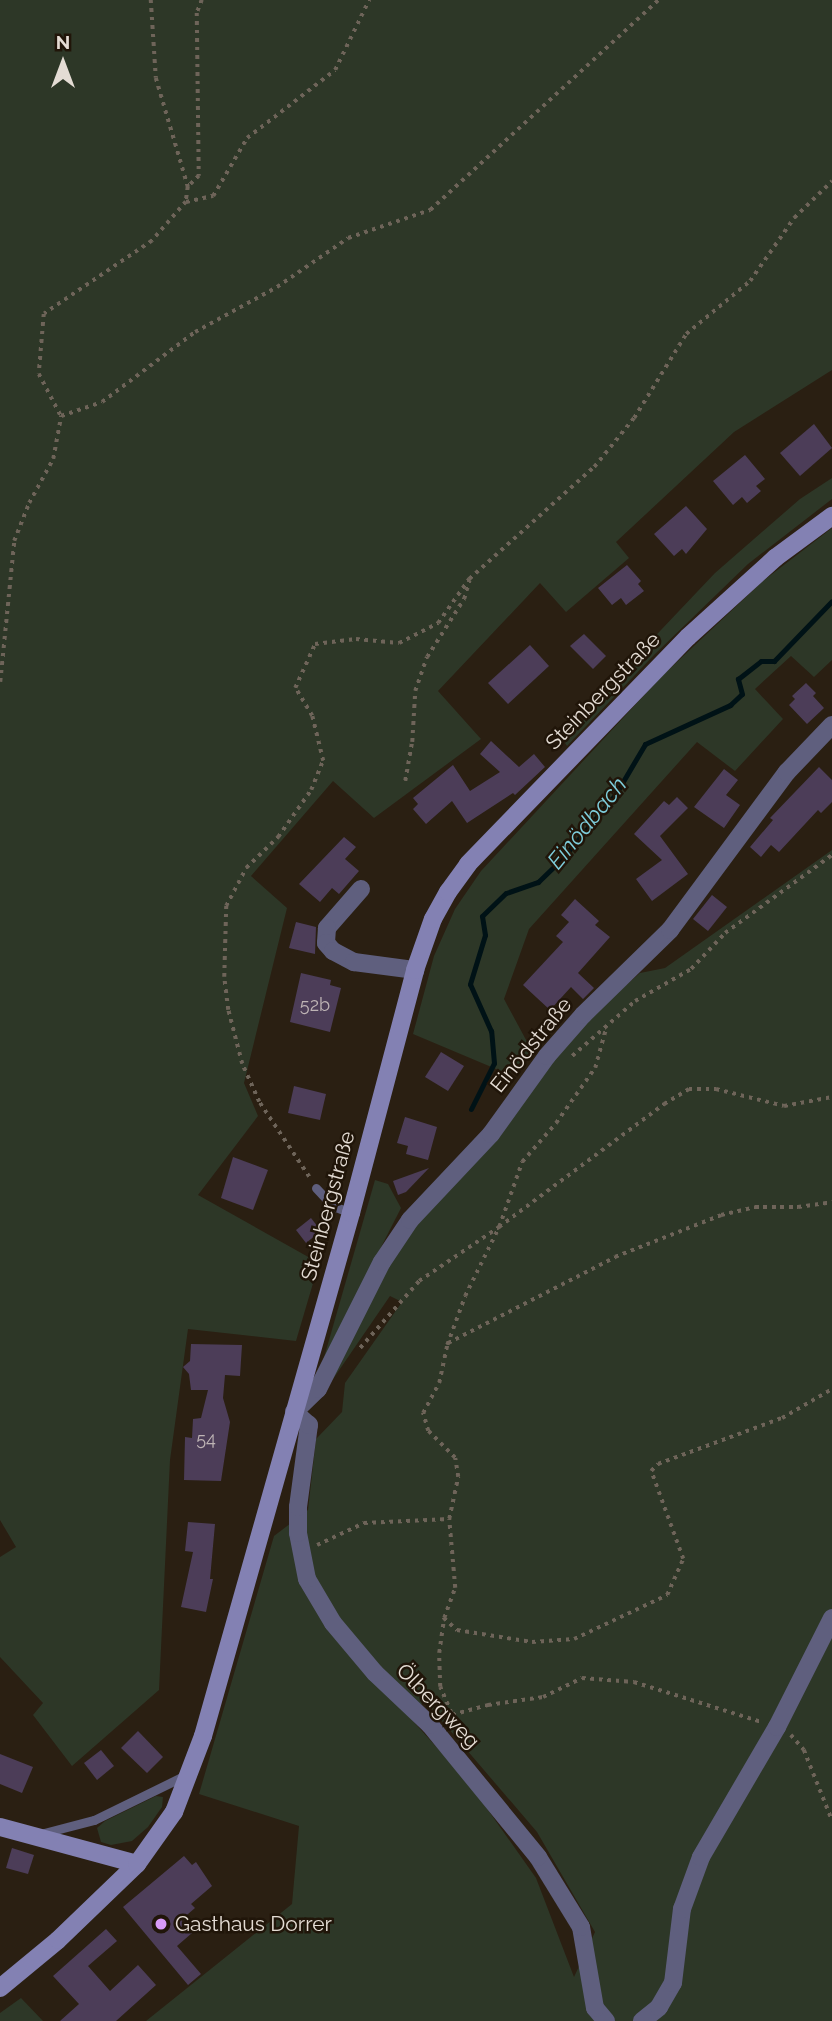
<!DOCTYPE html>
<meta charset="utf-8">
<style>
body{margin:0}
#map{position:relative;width:832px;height:2021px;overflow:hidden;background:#2a1f12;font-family:Raleway,sans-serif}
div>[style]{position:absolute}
.green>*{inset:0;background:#2d3727}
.stream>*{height:5px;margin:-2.5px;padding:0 2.5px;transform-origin:2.5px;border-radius:2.5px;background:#001216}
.building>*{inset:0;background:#4c3d58}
.path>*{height:3.5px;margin-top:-1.75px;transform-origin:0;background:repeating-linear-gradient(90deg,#6e6459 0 3.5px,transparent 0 8.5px)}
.lane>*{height:9px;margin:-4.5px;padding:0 4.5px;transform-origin:4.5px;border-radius:4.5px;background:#5f5f7e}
.street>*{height:18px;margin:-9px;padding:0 9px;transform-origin:9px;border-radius:9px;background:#5f5f7e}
.secondary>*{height:18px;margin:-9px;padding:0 9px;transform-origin:9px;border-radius:9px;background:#8381b3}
.dots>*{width:19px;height:19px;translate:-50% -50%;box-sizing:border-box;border:4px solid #201509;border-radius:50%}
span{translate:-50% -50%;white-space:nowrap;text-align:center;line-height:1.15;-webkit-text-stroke:5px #201509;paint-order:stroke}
.number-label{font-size:18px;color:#beb4b5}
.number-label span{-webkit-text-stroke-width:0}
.street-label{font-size:21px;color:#e4dcd4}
.poi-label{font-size:21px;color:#e4dcd4}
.left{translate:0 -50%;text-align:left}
.water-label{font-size:23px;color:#7ecddb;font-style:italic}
.north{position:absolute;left:28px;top:28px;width:70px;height:70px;-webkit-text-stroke:5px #201509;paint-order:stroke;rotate:0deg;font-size:19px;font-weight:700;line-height:28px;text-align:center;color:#e4dcd4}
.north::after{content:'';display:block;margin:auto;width:24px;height:32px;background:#e4dcd4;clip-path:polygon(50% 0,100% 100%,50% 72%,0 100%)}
</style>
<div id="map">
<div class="green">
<div style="clip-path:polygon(0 0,832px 0,832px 370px,734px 432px,616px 542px,629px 558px,566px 612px,540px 583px,438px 691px,481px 739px,374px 818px,333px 781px,251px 876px,287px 908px,244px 1083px,258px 1116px,198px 1195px,319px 1263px,296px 1341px,188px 1329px,170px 1460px,159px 1690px,72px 1766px,33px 1715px,43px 1703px,0 1657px,0 1557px,16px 1547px,0 1520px)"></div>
<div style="clip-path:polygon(832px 478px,832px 499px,748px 564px,655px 654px,567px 746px,565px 743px,642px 650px,715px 573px,800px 499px)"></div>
<div style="clip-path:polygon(832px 528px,832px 660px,814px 677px,791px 656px,755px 689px,783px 719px,735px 771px,697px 742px,529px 929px,504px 999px,532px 1051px,508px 1074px,413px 1034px,434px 956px,455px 909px,481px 871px,662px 676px,763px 581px)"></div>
<div style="clip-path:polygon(evenodd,832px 850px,832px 2021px,146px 2021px,292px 1904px,299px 1826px,199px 1794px,274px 1536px,308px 1510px,316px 1439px,342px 1412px,345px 1383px,402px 1302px,390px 1296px,331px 1382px,361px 1315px,413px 1225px,585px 1021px,640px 973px,665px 968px,832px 850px,424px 1700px,537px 1832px,595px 1932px,574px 1977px,536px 1878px,469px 1783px,412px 1720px,424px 1700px)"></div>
<div style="clip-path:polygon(375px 1180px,388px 1184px,401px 1208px,323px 1361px)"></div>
<div style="clip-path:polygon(156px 1796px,163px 1797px,162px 1807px,148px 1827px,132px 1841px,111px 1845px,101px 1842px,97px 1828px,105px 1821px)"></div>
<div style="clip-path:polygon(21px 1998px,43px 2021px,0 2021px,0 2013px)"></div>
</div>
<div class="stream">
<div style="left:471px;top:1109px;width:51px;rotate:-63.4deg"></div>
<div style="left:494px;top:1063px;width:32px;rotate:-95deg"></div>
<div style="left:491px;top:1031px;width:51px;rotate:-114.1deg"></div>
<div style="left:470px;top:984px;width:51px;rotate:-73deg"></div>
<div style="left:485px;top:935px;width:19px;rotate:-99deg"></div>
<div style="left:482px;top:916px;width:33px;rotate:-44deg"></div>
<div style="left:506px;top:893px;width:34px;rotate:-19deg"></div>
<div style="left:538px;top:882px;width:32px;rotate:-44deg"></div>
<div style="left:561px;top:860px;width:85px;rotate:-50.3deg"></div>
<div style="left:615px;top:795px;width:59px;rotate:-59.5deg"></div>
<div style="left:645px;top:744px;width:94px;rotate:-24.6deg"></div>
<div style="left:730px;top:705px;width:16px;rotate:-43deg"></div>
<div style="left:742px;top:694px;width:16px;rotate:-105deg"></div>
<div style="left:738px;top:679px;width:29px;rotate:-38deg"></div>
<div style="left:761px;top:661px;width:13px"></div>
<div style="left:774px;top:661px;width:83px;rotate:-46deg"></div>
</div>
<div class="building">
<div style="clip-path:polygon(814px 424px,832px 448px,800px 476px,780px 453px)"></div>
<div style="clip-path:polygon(745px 455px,765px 479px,756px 486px,761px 491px,747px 503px,742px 497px,733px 505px,713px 481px)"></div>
<div style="clip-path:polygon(686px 506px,707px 529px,686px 554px,682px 549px,674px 556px,654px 534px)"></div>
<div style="clip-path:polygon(627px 565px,641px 581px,638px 584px,644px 591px,626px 605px,621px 598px,612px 605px,598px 588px)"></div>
<div style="clip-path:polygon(584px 634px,606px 656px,593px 669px,570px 646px)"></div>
<div style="clip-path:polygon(530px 645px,549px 666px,508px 704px,488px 683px)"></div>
<div style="clip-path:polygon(806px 683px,816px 693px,813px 696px,824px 708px,807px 724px,789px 705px,795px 699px,792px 696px)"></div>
<div style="clip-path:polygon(491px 741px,519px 767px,534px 754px,545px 767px,515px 795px,513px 793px,467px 823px,452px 801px,426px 824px,413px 809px,418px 804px,413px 798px,453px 765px,470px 791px,500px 772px,480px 754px)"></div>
<div style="clip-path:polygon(819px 767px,832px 780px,832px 802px,821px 813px,818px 810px,779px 852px,771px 845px,761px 857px,750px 847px,773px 820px,770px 818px)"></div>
<div style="clip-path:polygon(724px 769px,738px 780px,726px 795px,740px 805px,724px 828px,694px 807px)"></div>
<div style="clip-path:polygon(677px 797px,688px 808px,660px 836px,688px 874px,652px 901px,636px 879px,662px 860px,634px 834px,664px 801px,669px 805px)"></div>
<div style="clip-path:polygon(344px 837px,356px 847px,345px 859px,359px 871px,339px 894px,332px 888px,320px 902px,299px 884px)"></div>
<div style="clip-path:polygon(712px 895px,727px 907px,708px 931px,693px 919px)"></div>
<div style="clip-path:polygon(575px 899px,599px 921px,595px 925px,610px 937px,578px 973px,594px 988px,583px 999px,571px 987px,550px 1010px,523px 985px,563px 942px,556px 936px,569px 922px,561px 915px)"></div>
<div style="clip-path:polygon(296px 922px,316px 927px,315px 954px,289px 948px)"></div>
<div style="clip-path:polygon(301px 973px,331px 980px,330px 985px,341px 988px,330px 1032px,290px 1022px)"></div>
<div style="clip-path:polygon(441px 1052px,464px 1066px,448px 1091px,425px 1077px)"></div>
<div style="clip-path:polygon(294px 1086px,326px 1094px,320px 1120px,288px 1113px)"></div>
<div style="clip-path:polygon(405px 1117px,437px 1127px,428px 1160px,406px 1154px,408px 1146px,397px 1143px)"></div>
<div style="clip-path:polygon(233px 1157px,268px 1170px,253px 1210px,221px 1198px)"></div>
<div style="clip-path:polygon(429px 1168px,406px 1192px,398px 1195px,393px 1181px)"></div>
<div style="clip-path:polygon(311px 1218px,321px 1231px,306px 1243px,296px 1230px)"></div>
<div style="clip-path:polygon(191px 1344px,242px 1345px,240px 1376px,225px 1375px,223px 1398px,230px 1422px,221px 1481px,184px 1480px,185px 1437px,192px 1438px,193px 1419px,201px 1418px,208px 1390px,191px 1390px,189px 1374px,183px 1367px,190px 1361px)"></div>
<div style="clip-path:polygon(188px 1522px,215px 1524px,210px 1579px,213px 1579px,206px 1612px,181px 1607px,193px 1552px,185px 1551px)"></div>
<div style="clip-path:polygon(138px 1731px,163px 1757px,147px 1773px,121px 1748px)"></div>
<div style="clip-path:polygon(101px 1750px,114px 1766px,97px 1780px,84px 1763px)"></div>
<div style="clip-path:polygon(0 1754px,33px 1767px,22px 1793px,0 1784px)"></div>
<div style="clip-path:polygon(12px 1848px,34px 1855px,28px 1874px,6px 1868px)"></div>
<div style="clip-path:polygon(184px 1856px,192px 1865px,196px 1862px,212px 1886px,191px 1904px,195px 1908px,181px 1920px,192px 1933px,177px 1946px,201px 1974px,188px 1985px,123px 1907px)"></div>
<div style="clip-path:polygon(106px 1929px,117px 1941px,88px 1966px,110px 1991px,138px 1965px,156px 1985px,116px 2021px,60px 2021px,79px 2004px,53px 1976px)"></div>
</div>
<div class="path">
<div style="left:151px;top:0;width:78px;rotate:86.3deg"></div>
<div style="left:156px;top:78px;width:114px;rotate:73.6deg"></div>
<div style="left:202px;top:0;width:14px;rotate:111deg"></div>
<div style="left:197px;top:13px;width:163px;rotate:89.3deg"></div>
<div style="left:199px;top:176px;width:16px;rotate:135deg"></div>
<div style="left:188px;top:187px;width:15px;rotate:98deg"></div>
<div style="left:186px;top:202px;width:52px;rotate:131.1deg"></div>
<div style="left:152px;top:241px;width:130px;rotate:145.9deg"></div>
<div style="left:44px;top:314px;width:60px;rotate:94.8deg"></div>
<div style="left:39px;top:374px;width:47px;rotate:62.4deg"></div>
<div style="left:61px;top:416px;width:43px;rotate:-18.9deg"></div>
<div style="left:102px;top:402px;width:116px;rotate:-37deg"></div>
<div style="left:195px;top:332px;width:94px;rotate:-28.8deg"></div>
<div style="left:277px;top:287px;width:86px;rotate:-34.6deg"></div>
<div style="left:348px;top:238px;width:87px;rotate:-18.9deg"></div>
<div style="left:430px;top:210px;width:310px;rotate:-42.6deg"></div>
<div style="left:186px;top:202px;width:28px;rotate:-13deg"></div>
<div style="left:213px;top:196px;width:67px;rotate:-59.6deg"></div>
<div style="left:247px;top:138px;width:111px;rotate:-37.7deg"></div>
<div style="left:335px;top:70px;width:78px;rotate:-64.1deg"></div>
<div style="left:0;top:682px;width:142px;rotate:-84.3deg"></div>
<div style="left:14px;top:541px;width:41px;rotate:-68.5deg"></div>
<div style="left:29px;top:503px;width:50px;rotate:-61.4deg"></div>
<div style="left:53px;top:459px;width:44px;rotate:-79.5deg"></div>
<div style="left:405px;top:781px;width:40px;rotate:-80deg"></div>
<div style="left:412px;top:742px;width:51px;rotate:-86.6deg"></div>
<div style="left:415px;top:691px;width:36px;rotate:-71deg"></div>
<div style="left:427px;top:657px;width:69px;rotate:-57.5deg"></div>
<div style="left:464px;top:599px;width:19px;rotate:-74deg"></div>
<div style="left:572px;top:1056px;width:84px;rotate:-41.1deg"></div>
<div style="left:635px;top:1001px;width:64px;rotate:-29.7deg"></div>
<div style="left:691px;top:969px;width:50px;rotate:-46.6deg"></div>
<div style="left:725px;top:933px;width:132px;rotate:-36.1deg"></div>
<div style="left:309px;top:1177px;width:90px;rotate:-123.7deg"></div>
<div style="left:259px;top:1102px;width:42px;rotate:-114.1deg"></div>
<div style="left:242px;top:1064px;width:56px;rotate:-104.5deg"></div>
<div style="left:228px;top:1010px;width:33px;rotate:-97deg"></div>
<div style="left:224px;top:977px;width:71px;rotate:-88.4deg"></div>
<div style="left:226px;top:906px;width:43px;rotate:-62.2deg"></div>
<div style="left:246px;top:868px;width:45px;rotate:-44.1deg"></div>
<div style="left:278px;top:837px;width:57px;rotate:-54.9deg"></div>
<div style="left:311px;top:790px;width:31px;rotate:-68deg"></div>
<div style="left:323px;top:761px;width:46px;rotate:-103.7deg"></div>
<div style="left:312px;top:716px;width:33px;rotate:-121deg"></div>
<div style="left:295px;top:688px;width:48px;rotate:-65.6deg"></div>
<div style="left:315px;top:644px;width:41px;rotate:-7deg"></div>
<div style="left:356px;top:639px;width:43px;rotate:5.3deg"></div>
<div style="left:399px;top:643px;width:44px;rotate:-27.1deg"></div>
<div style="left:438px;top:623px;width:54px;rotate:-54.8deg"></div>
<div style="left:469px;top:579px;width:168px;rotate:-41.9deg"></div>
<div style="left:594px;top:467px;width:63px;rotate:-50.8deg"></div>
<div style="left:634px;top:418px;width:99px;rotate:-58.2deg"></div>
<div style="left:686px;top:334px;width:83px;rotate:-39.6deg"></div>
<div style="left:750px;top:281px;width:77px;rotate:-55.1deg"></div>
<div style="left:794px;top:218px;width:53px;rotate:-44.2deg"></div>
<div style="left:448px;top:1343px;width:188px;rotate:-27.2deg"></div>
<div style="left:615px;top:1257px;width:114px;rotate:-21.6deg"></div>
<div style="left:721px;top:1215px;width:35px;rotate:-13deg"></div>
<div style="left:755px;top:1207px;width:43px"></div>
<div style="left:798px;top:1207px;width:34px;rotate:-8deg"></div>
<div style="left:360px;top:1348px;width:89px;rotate:-48.6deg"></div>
<div style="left:419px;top:1281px;width:97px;rotate:-34deg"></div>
<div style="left:499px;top:1227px;width:206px;rotate:-36.7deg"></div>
<div style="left:664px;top:1104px;width:29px;rotate:-31deg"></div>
<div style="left:689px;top:1089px;width:27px"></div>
<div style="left:716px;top:1089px;width:70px;rotate:14deg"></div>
<div style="left:784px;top:1106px;width:49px;rotate:-10.6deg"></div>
<div style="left:317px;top:1545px;width:52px;rotate:-25.1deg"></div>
<div style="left:364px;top:1523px;width:85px;rotate:-2.7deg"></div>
<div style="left:444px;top:1618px;width:18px;rotate:43deg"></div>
<div style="left:457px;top:1630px;width:76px;rotate:9.1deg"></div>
<div style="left:532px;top:1642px;width:42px;rotate:-4.1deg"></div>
<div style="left:574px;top:1639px;width:103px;rotate:-25.3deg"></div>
<div style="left:667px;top:1595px;width:39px;rotate:-66deg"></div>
<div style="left:683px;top:1559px;width:94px;rotate:-110deg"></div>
<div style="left:651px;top:1471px;width:10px;rotate:-45deg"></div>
<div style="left:658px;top:1464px;width:132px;rotate:-20.4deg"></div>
<div style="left:782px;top:1418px;width:58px;rotate:-30.1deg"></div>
<div style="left:451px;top:1713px;width:28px;rotate:-113deg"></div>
<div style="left:440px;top:1687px;width:34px;rotate:-92deg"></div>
<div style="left:439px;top:1653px;width:35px;rotate:-82deg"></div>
<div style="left:444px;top:1618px;width:32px;rotate:-70deg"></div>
<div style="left:455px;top:1588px;width:69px;rotate:-95deg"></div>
<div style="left:449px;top:1519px;width:43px;rotate:-77.9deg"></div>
<div style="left:458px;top:1477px;width:19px;rotate:-99deg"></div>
<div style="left:455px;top:1458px;width:38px;rotate:-135deg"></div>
<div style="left:428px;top:1431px;width:19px;rotate:-106deg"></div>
<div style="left:423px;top:1413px;width:34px;rotate:-62deg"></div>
<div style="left:439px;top:1383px;width:39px;rotate:-78deg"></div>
<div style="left:447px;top:1345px;width:52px;rotate:-69.8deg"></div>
<div style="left:465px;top:1296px;width:77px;rotate:-63.8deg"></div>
<div style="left:499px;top:1227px;width:69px;rotate:-70.5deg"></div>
<div style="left:522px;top:1162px;width:52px;rotate:-48.9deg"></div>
<div style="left:556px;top:1123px;width:67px;rotate:-54.7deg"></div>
<div style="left:595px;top:1068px;width:41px;rotate:-74.6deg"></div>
<div style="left:444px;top:1717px;width:46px;rotate:-15.3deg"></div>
<div style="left:488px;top:1705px;width:56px;rotate:-8.3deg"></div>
<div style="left:543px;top:1697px;width:43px;rotate:-26deg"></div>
<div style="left:582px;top:1678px;width:52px;rotate:4.4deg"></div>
<div style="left:634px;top:1682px;width:134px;rotate:17.4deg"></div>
<div style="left:791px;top:1735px;width:20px;rotate:49deg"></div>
<div style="left:804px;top:1750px;width:75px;rotate:68.2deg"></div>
</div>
<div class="lane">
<div style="left:316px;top:1188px;width:25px;rotate:47deg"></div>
<div style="left:333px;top:1206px;width:19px;rotate:21deg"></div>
<div style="left:40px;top:1834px;width:56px;rotate:-14.5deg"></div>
<div style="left:94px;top:1820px;width:102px;rotate:-26.1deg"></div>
</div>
<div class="street">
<div style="left:361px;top:889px;width:52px;rotate:131.1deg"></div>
<div style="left:327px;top:928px;width:15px;rotate:94deg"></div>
<div style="left:326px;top:943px;width:11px;rotate:49deg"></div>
<div style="left:333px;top:951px;width:24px;rotate:28deg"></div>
<div style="left:354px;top:962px;width:62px;rotate:7.5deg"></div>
<div style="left:606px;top:2021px;width:17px;rotate:-130deg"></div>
<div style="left:595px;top:2008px;width:82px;rotate:-99.8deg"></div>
<div style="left:581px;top:1927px;width:82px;rotate:-121.6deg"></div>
<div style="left:538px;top:1857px;width:171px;rotate:-129.3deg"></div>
<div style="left:430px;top:1725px;width:76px;rotate:-136.6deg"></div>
<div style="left:375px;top:1673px;width:65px;rotate:-130deg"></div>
<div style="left:333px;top:1623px;width:51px;rotate:-120.6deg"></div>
<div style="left:307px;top:1579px;width:47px;rotate:-101.1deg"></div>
<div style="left:298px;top:1533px;width:26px;rotate:-90deg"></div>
<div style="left:298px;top:1507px;width:83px;rotate:-82.4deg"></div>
<div style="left:309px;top:1425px;width:20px;rotate:-139deg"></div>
<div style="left:294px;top:1412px;width:33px;rotate:-44deg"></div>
<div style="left:318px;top:1389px;width:142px;rotate:-63.3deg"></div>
<div style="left:382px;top:1262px;width:50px;rotate:-56.3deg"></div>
<div style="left:410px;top:1220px;width:118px;rotate:-46.7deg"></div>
<div style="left:491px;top:1134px;width:96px;rotate:-54.3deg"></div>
<div style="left:547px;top:1056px;width:55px;rotate:-48.7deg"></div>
<div style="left:583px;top:1015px;width:122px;rotate:-44.3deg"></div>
<div style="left:670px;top:930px;width:197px;rotate:-53.5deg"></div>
<div style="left:787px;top:772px;width:65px;rotate:-46.2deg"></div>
<div style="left:642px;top:2021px;width:22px;rotate:-39deg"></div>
<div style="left:659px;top:2007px;width:28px;rotate:-60deg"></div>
<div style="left:673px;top:1983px;width:75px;rotate:-83.1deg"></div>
<div style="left:682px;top:1909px;width:55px;rotate:-69.9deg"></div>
<div style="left:701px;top:1857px;width:151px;rotate:-59.7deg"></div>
<div style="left:777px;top:1727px;width:122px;rotate:-63.2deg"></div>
</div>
<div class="secondary">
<div style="left:0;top:1827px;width:142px;rotate:15.1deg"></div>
<div style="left:0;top:1988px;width:75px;rotate:-39.6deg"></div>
<div style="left:58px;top:1940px;width:110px;rotate:-43.9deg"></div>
<div style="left:137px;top:1864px;width:64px;rotate:-54.6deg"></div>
<div style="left:174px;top:1812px;width:81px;rotate:-69.1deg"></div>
<div style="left:203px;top:1736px;width:544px;rotate:-74.2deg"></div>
<div style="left:351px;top:1213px;width:251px;rotate:-75.2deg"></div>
<div style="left:415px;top:970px;width:54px;rotate:-70.6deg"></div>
<div style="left:433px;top:919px;width:31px;rotate:-61deg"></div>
<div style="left:448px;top:892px;width:34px;rotate:-54deg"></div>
<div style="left:468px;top:864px;width:316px;rotate:-45.9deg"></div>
<div style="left:688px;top:637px;width:118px;rotate:-42.2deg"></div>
<div style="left:775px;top:558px;width:71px;rotate:-36.4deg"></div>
</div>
<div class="dots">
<div style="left:161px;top:1924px;background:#d89bf8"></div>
</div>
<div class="number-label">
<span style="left:315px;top:1005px">52b</span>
<span style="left:206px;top:1439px">54</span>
</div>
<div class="street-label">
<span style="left:603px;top:691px;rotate:-46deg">Steinbergstraße</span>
<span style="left:531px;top:1045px;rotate:-51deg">Einödstraße</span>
<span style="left:328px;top:1206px;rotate:-75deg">Steinbergstraße</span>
<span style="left:438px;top:1706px;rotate:46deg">Ölbergweg</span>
</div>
<div class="poi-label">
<span class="left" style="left:175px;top:1924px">Gasthaus Dorrer</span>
</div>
<div class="water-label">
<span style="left:587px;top:823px;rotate:-51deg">Einödbach</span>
</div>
<div class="north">N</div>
</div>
